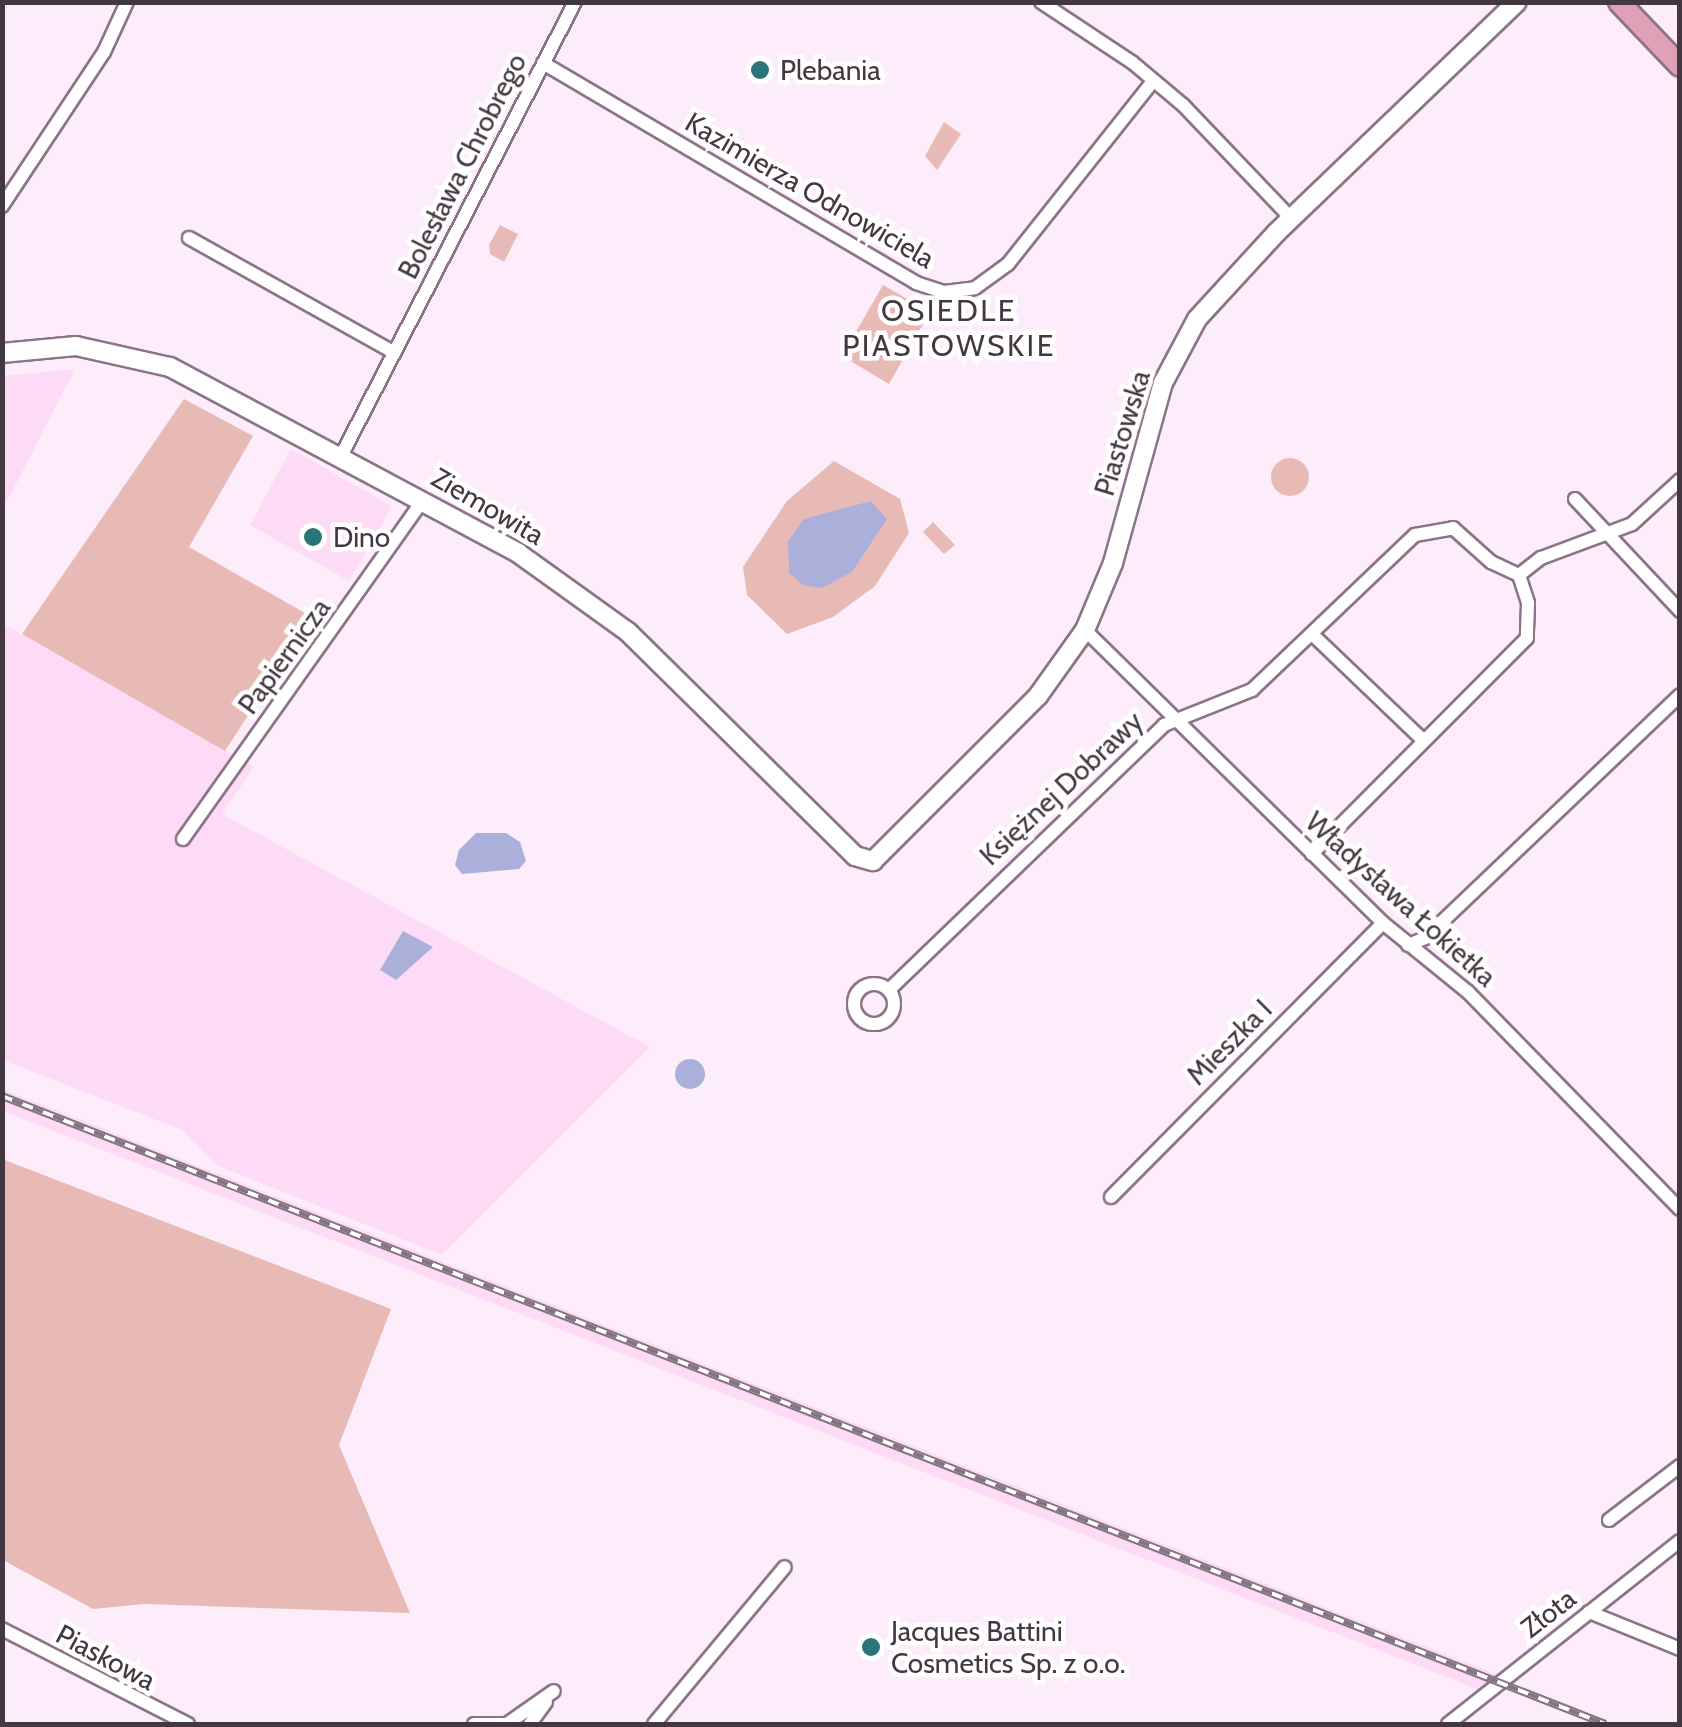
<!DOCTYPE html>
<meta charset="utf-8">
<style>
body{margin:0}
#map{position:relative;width:1682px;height:1727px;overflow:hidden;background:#fdecfa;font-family:Cabin,sans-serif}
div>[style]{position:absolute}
.built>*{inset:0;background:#fddbf7}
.green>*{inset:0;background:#e8bab6}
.round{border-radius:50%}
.water>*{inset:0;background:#aab0da}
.roads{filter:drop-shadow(2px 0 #8c7488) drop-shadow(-2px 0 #8c7488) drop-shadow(0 2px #8c7488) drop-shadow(0 -2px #8c7488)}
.street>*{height:12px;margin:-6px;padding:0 6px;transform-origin:6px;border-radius:6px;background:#fff}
.street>.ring{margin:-6px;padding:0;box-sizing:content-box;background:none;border:12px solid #fff;border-radius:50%}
.secondary>*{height:18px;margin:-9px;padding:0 9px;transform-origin:9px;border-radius:9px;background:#fff}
.primary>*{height:20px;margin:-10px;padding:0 10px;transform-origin:10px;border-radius:10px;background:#dfa0b8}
.rail>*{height:8px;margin-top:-4px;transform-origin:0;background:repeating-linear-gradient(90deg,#fff 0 11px,#82757f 0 22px);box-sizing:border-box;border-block:2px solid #82757f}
.dots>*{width:28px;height:28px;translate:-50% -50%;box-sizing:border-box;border:5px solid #fff;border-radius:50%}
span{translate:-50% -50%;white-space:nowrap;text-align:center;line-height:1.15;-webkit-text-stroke:9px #fff;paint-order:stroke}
.poi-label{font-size:28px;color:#433841}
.left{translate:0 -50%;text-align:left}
.street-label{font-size:28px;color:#433841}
.neighbourhood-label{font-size:30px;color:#433841;letter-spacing:2.5px}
.frame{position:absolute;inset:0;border:5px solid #433841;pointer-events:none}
</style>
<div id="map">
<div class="built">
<div style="clip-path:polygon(75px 369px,3px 509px,3px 376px)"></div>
<div style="clip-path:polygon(291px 449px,392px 506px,349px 581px,250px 525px)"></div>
<div style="clip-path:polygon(2px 623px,254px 767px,222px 814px,650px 1047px,442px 1255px,216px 1165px,182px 1130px,3px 1060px)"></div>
<div style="clip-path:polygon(2px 1089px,1501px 1676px,1482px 1691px,3px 1111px)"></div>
</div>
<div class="green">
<div style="clip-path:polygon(944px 122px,961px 134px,937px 170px,925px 156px)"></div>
<div style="clip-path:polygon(500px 225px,518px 234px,504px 262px,490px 254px,489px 245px)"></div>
<div style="clip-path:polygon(883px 285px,930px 312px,889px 384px,842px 356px)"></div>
<div style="clip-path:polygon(184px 399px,253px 436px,189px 547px,312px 617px,225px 751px,22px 634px)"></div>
<div class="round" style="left:1271px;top:458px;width:38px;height:38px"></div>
<div style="clip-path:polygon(834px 461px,900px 499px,909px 533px,875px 586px,833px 617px,787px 634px,747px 595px,743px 567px,787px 501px)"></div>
<div style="clip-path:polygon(933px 522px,955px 545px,944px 554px,923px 532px)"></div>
<div style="clip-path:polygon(2px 1159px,391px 1309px,339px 1445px,410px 1613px,144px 1604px,93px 1609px,3px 1560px)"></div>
</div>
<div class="water">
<div style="clip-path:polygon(871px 501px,887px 519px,852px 572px,822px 588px,803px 585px,789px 573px,788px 541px,804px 519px)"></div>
<div style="clip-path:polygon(476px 833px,506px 833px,520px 842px,526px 861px,519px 869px,462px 874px,455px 865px,459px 850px)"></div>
<div style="clip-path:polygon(403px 931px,433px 947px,396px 980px,380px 970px)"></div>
<div class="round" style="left:675px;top:1059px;width:30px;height:30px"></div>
</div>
<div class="roads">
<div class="street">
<div style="left:1041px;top:2px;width:110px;rotate:33.5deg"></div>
<div style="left:1133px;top:63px;width:65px;rotate:40deg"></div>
<div style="left:1183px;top:105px;width:158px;rotate:46.3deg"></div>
<div style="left:543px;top:63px;width:433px;rotate:30.5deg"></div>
<div style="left:916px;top:283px;width:29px;rotate:18deg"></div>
<div style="left:944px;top:292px;width:31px;rotate:-7deg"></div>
<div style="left:975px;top:288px;width:41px;rotate:-36deg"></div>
<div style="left:1008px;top:264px;width:233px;rotate:-51.6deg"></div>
<div style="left:2px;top:206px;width:185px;rotate:-56.5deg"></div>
<div style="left:104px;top:52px;width:55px;rotate:-65.3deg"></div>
<div style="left:189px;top:238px;width:234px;rotate:29.2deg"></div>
<div style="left:341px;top:456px;width:511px;rotate:-62.73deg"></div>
<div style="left:1575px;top:499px;width:154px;rotate:46.8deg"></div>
<div style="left:1519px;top:575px;width:28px;rotate:-38deg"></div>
<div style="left:1541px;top:558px;width:97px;rotate:-20.5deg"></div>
<div style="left:1632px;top:524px;width:65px;rotate:-42.5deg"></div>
<div style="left:1085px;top:630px;width:418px;rotate:44.5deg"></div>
<div style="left:1383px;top:923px;width:109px;rotate:39.1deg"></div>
<div style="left:1468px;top:992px;width:303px;rotate:45.7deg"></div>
<div style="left:1312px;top:634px;width:155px;rotate:43.7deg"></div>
<div style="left:183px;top:839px;width:415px;rotate:-54.7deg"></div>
<div style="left:1408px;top:945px;width:18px;rotate:-22deg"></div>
<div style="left:1425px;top:938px;width:352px;rotate:-43.6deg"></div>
<div class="ring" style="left:854px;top:984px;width:28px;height:28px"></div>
<div style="left:892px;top:987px;width:378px;rotate:-43.9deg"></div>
<div style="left:1164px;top:725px;width:95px;rotate:-21.7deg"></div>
<div style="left:1252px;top:690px;width:225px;rotate:-43.6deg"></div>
<div style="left:1415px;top:535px;width:39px;rotate:-10deg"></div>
<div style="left:1453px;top:528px;width:51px;rotate:41.8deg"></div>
<div style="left:1491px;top:562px;width:31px;rotate:25deg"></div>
<div style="left:1519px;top:575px;width:29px;rotate:72deg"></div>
<div style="left:1528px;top:603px;width:35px;rotate:92deg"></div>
<div style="left:1527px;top:638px;width:305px;rotate:134.9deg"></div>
<div style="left:1111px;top:1197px;width:386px;rotate:-45.2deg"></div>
<div style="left:1609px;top:1520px;width:89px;rotate:-37.3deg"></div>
<div style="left:1589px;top:1612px;width:98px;rotate:22.1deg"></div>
<div style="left:2px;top:1629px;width:209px;rotate:27.1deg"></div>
<div style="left:474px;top:1724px;width:34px"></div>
<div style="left:507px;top:1724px;width:57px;rotate:-35.1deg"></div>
<div style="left:530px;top:1724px;width:27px;rotate:-54deg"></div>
<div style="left:654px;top:1724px;width:204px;rotate:-50.2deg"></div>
<div style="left:1448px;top:1724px;width:295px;rotate:-38.3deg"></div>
</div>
<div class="secondary">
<div style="left:2px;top:353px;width:74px;rotate:-5.4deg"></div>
<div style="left:76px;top:346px;width:96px;rotate:12.6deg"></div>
<div style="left:170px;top:367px;width:395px;rotate:28.1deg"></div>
<div style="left:518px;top:553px;width:135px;rotate:35.7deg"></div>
<div style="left:628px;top:632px;width:319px;rotate:44.6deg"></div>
<div style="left:855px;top:856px;width:19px;rotate:16deg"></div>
<div style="left:873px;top:861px;width:233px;rotate:-45deg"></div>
<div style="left:1038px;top:696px;width:81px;rotate:-54.5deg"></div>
<div style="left:1085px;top:630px;width:73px;rotate:-67.3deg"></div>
<div style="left:1113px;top:563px;width:187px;rotate:-74.5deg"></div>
<div style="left:1163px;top:383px;width:72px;rotate:-62deg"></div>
<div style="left:1197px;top:319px;width:118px;rotate:-47.4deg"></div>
<div style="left:1277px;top:232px;width:332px;rotate:-43.8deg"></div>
</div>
<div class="primary">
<div style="left:1619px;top:2px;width:88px;rotate:46.4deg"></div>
</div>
</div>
<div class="rail">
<div style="left:2px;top:1096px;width:1722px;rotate:21.39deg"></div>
</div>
<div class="dots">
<div style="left:760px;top:70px;background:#2b7578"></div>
<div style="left:313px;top:537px;background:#2b7578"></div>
<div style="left:871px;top:1647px;background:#2b7578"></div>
</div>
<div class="poi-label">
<span class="left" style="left:780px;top:70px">Plebania</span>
<span class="left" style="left:333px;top:537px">Dino</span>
<span class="left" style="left:891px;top:1647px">Jacques Battini<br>Cosmetics Sp. z o.o.</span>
</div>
<div class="street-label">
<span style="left:462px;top:166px;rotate:-63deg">Bolesława Chrobrego</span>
<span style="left:810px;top:190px;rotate:30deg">Kazimierza Odnowiciela</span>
<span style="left:1122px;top:433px;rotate:-73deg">Piastowska</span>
<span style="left:488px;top:506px;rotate:30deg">Ziemowita</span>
<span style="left:284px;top:656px;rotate:-54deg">Papiernicza</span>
<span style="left:1061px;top:788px;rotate:-43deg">Księżnej Dobrawy</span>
<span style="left:1401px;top:899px;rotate:42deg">Władysława Łokietka</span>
<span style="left:1229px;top:1042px;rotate:-45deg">Mieszka I</span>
<span style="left:1548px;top:1613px;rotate:-38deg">Złota</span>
<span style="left:106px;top:1657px;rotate:28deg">Piaskowa</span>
</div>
<div class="neighbourhood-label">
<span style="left:949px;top:328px">OSIEDLE<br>PIASTOWSKIE</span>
</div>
<div class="frame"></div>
</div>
